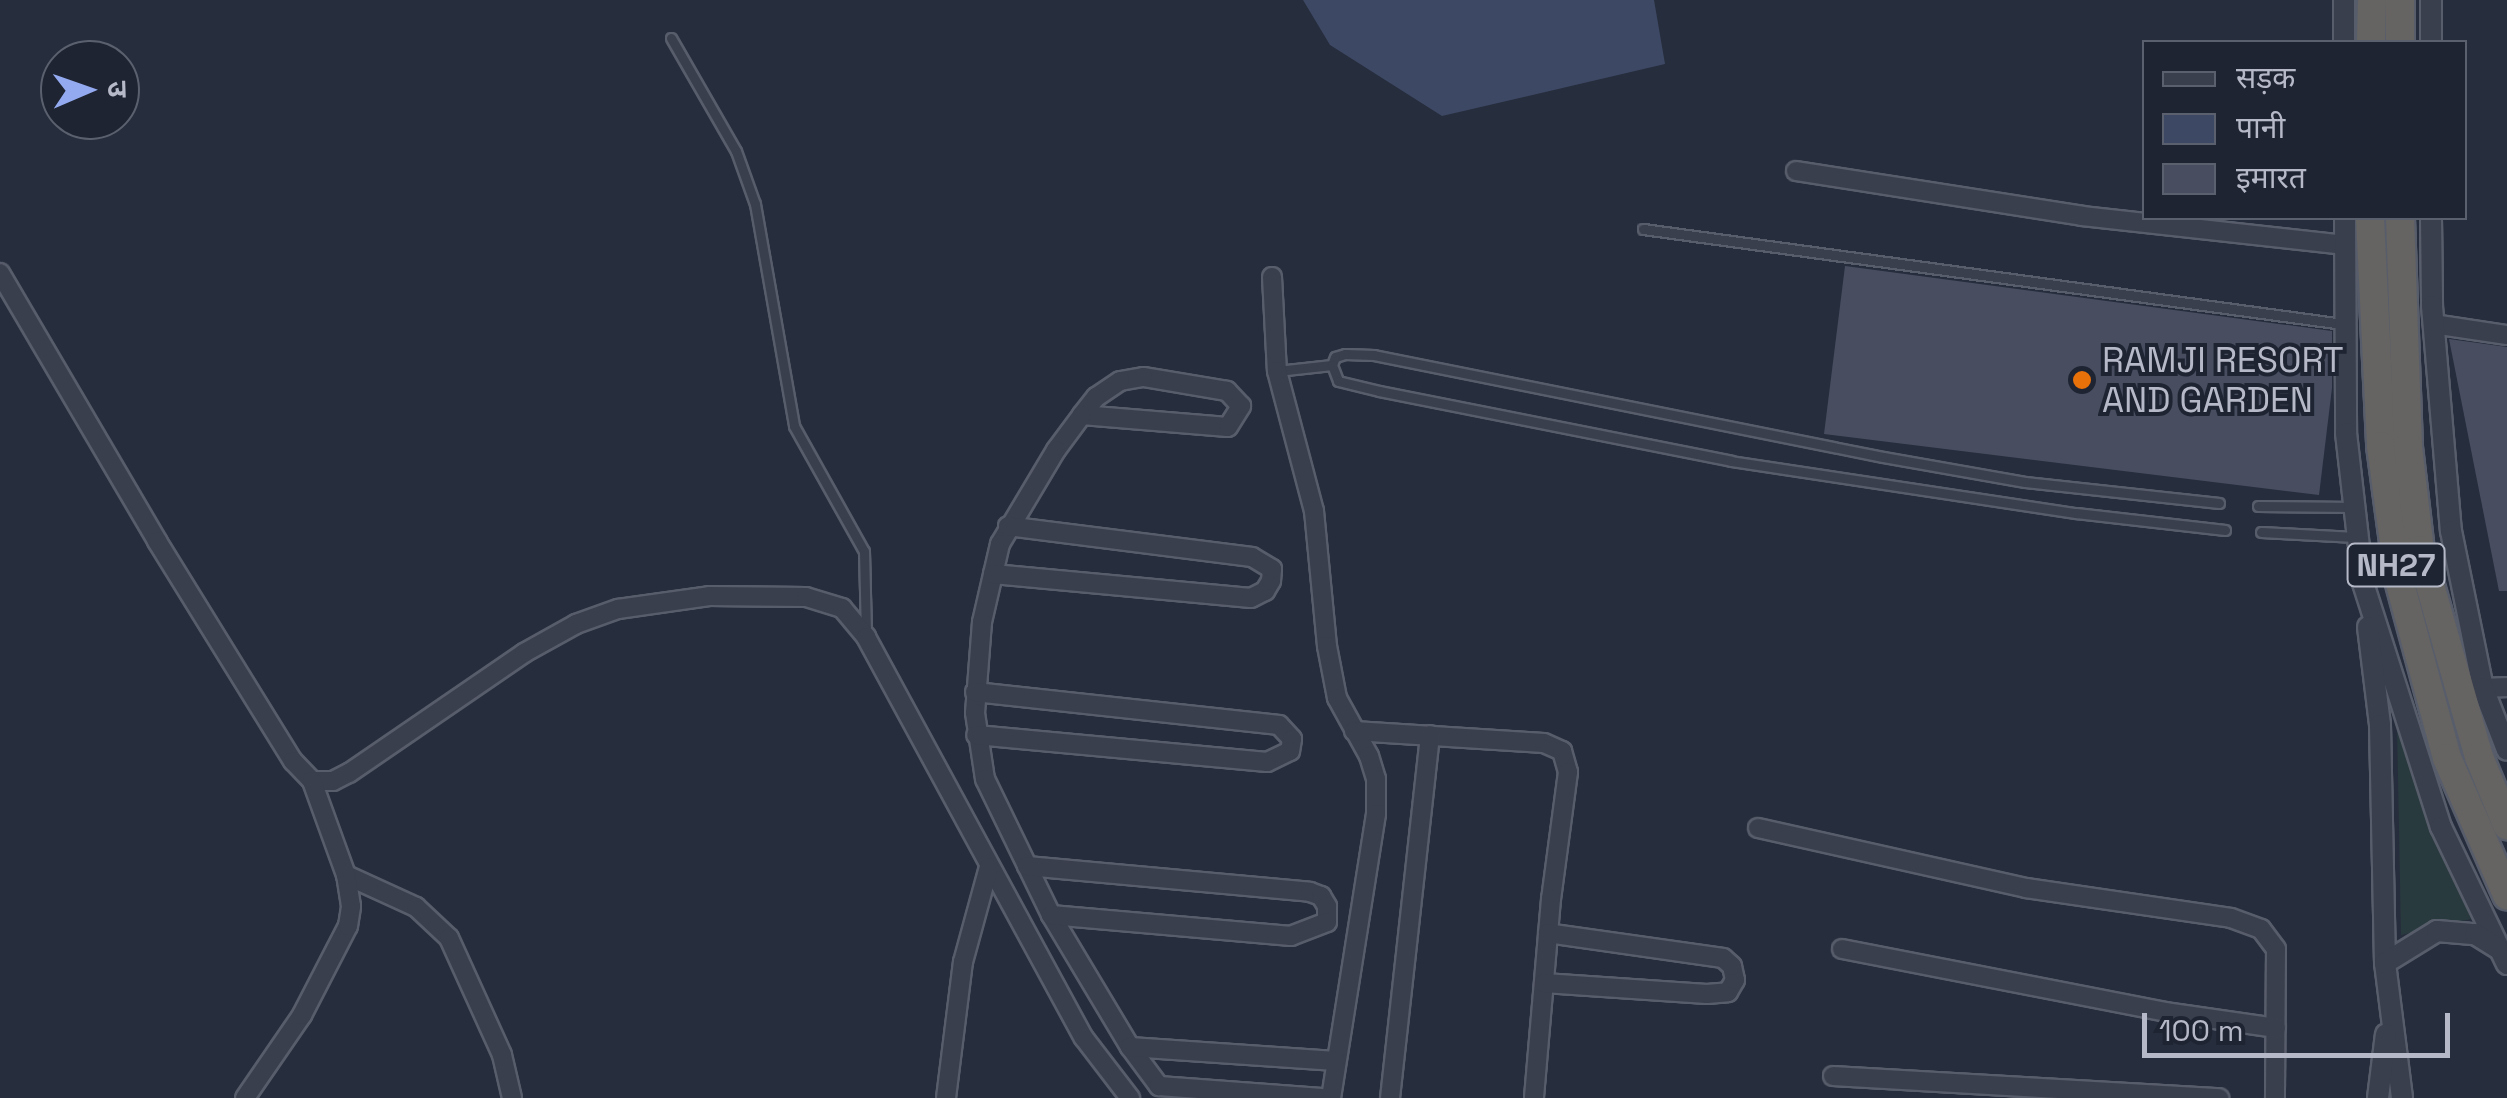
<!DOCTYPE html>
<meta charset="utf-8">
<style>
body{margin:0}
#map{position:relative;width:2507px;height:1098px;overflow:hidden;background:#262d3c;font-family:"Space Grotesk","Noto Sans Devanagari",sans-serif}
div>[style]{position:absolute}
.green>*{inset:0;background:#293a3e}
.water>*{inset:0;background:#3d4864}
.building>*{inset:0;background:#484e60}
.roads{filter:drop-shadow(2px 0 #585d6b) drop-shadow(-2px 0 #585d6b) drop-shadow(0 2px #585d6b) drop-shadow(0 -2px #585d6b)}
.service>*{height:9px;margin:-4.5px;padding:0 4.5px;transform-origin:4.5px;border-radius:4.5px;background:#3a3f4d}
.minor>*{height:18px;margin:-9px;padding:0 9px;transform-origin:9px;border-radius:9px;background:#3a3f4d}
.tertiary>*{height:20px;margin:-10px;padding:0 10px;transform-origin:10px;border-radius:10px;background:#3a3f4d}
.trunk>*{height:28px;margin:-14px;padding:0 14px;transform-origin:14px;border-radius:14px;background:#656462}
.dots>*{width:28px;height:28px;translate:-50% -50%;box-sizing:border-box;border:5px solid #1f2432;border-radius:50%}
span{translate:-50% -50%;white-space:nowrap;text-align:center;line-height:1.15;-webkit-text-stroke:8px #1f2432;paint-order:stroke}
.shield-label span{padding:2px 8px;background:#1f2432;border:2px solid;border-radius:8px;-webkit-text-stroke-width:0}
.shield-label{font-size:32px;color:#b6bac8;font-weight:700}
.poi-label{font-size:35px;color:#b6bac8}
.left{translate:0 -50%;text-align:left}
.legend{position:absolute;left:2142px;top:40px;width:325px;height:180px;box-sizing:border-box;background:#1f2432;border:2px solid #5b606e;margin:0;padding:12px 18px;list-style:none;font-size:30px;color:#b6bac8}
.legend li{display:flex;align-items:center;gap:20px;height:50px}
.legend b{width:50px;border:2px solid #5b606e}
.north{position:absolute;left:40px;top:40px;width:100px;height:100px;box-sizing:border-box;background:#1f2432;border:2px solid #5b606e;border-radius:50%;rotate:88deg;font-size:28px;font-weight:700;line-height:40px;text-align:center;color:#b6bac8}
.north::after{content:'';display:block;margin:auto;width:35px;height:45px;background:#93aaf0;clip-path:polygon(50% 0,100% 100%,50% 72%,0 100%)}
.scale{position:absolute;left:2142px;top:1013px;width:308px;height:45px;box-sizing:border-box;border:5px solid #b6bac8;border-top:0;padding-left:12px;font-size:30px;line-height:35px;white-space:nowrap;color:#b6bac8;-webkit-text-stroke:8px #1f2432;paint-order:stroke}
</style>
<div id="map">
<div class="green">
<div style="clip-path:polygon(2397px 725px,2471px 919px,2401px 935px)"></div>
</div>
<div class="water">
<div style="clip-path:polygon(1303px 0,1654px 0,1665px 64px,1442px 116px,1330px 45px)"></div>
</div>
<div class="building">
<div style="clip-path:polygon(1845px 266px,2332px 331px,2332px 388px,2319px 495px,1824px 434px)"></div>
<div style="clip-path:polygon(2449px 339px,2507px 347px,2507px 591px,2499px 591px)"></div>
</div>
<div class="roads">
<div class="service">
<div style="left:671px;top:38px;width:130px;rotate:60.1deg"></div>
<div style="left:736px;top:151px;width:56px;rotate:70.3deg"></div>
<div style="left:755px;top:204px;width:225px;rotate:80deg"></div>
<div style="left:794px;top:426px;width:143px;rotate:60.8deg"></div>
<div style="left:864px;top:551px;width:83px;rotate:88.6deg"></div>
<div style="left:1643px;top:229px;width:706px;rotate:7.73deg"></div>
<div style="left:1277px;top:371px;width:55px;rotate:-6.2deg"></div>
<div style="left:2219px;top:503px;width:195px;rotate:-173.8deg"></div>
<div style="left:2025px;top:482px;width:144px;rotate:-170deg"></div>
<div style="left:1883px;top:457px;width:519px;rotate:-168.67deg"></div>
<div style="left:1374px;top:355px;width:29px;rotate:-178deg"></div>
<div style="left:1345px;top:354px;width:10px;rotate:163deg"></div>
<div style="left:1335px;top:357px;width:9px;rotate:111deg"></div>
<div style="left:1332px;top:365px;width:17px;rotate:69deg"></div>
<div style="left:1338px;top:381px;width:42px;rotate:13.7deg"></div>
<div style="left:1379px;top:391px;width:359px;rotate:11.2deg"></div>
<div style="left:1731px;top:461px;width:349px;rotate:8.6deg"></div>
<div style="left:2076px;top:513px;width:150px;rotate:6.5deg"></div>
<div style="left:2258px;top:506px;width:96px;rotate:0.6deg"></div>
<div style="left:2261px;top:532px;width:94px;rotate:3deg"></div>
</div>
<div class="minor">
<div style="left:1796px;top:171px;width:290px;rotate:8.9deg"></div>
<div style="left:2082px;top:216px;width:265px;rotate:6.3deg"></div>
<div style="left:0;top:273px;width:311px;rotate:59.6deg"></div>
<div style="left:157px;top:541px;width:259px;rotate:58.3deg"></div>
<div style="left:293px;top:761px;width:28px;rotate:46deg"></div>
<div style="left:312px;top:781px;width:21px"></div>
<div style="left:333px;top:781px;width:18px;rotate:-27deg"></div>
<div style="left:349px;top:773px;width:212px;rotate:-34.4deg"></div>
<div style="left:524px;top:653px;width:60px;rotate:-29.1deg"></div>
<div style="left:576px;top:624px;width:45px;rotate:-19.7deg"></div>
<div style="left:618px;top:609px;width:92px;rotate:-8.1deg"></div>
<div style="left:709px;top:596px;width:97px;rotate:0.6deg"></div>
<div style="left:806px;top:597px;width:38px;rotate:17deg"></div>
<div style="left:842px;top:608px;width:38px;rotate:50deg"></div>
<div style="left:866px;top:637px;width:456px;rotate:61.5deg"></div>
<div style="left:1084px;top:1038px;width:76px;rotate:52.5deg"></div>
<div style="left:1272px;top:277px;width:94px;rotate:87deg"></div>
<div style="left:1277px;top:371px;width:145px;rotate:75.2deg"></div>
<div style="left:1314px;top:511px;width:136px;rotate:84.5deg"></div>
<div style="left:1327px;top:646px;width:53px;rotate:79.1deg"></div>
<div style="left:1337px;top:698px;width:66px;rotate:61.1deg"></div>
<div style="left:1369px;top:756px;width:24px;rotate:73deg"></div>
<div style="left:1376px;top:779px;width:35px;rotate:90deg"></div>
<div style="left:1376px;top:814px;width:288px;rotate:99deg"></div>
<div style="left:2433px;top:324px;width:75px;rotate:8.5deg"></div>
<div style="left:1082px;top:415px;width:146px;rotate:4.7deg"></div>
<div style="left:1228px;top:427px;width:25px;rotate:-58deg"></div>
<div style="left:1241px;top:406px;width:21px;rotate:-133deg"></div>
<div style="left:1227px;top:391px;width:85px;rotate:-170.5deg"></div>
<div style="left:1143px;top:377px;width:23px;rotate:170deg"></div>
<div style="left:1120px;top:381px;width:29px;rotate:146deg"></div>
<div style="left:1096px;top:397px;width:23px;rotate:128deg"></div>
<div style="left:1082px;top:415px;width:44px;rotate:126.6deg"></div>
<div style="left:1056px;top:450px;width:109px;rotate:120.8deg"></div>
<div style="left:1000px;top:544px;width:80px;rotate:103deg"></div>
<div style="left:982px;top:622px;width:91px;rotate:94.4deg"></div>
<div style="left:975px;top:713px;width:67px;rotate:81.4deg"></div>
<div style="left:985px;top:779px;width:151px;rotate:64.1deg"></div>
<div style="left:1051px;top:915px;width:154px;rotate:59.1deg"></div>
<div style="left:1130px;top:1047px;width:49px;rotate:53.4deg"></div>
<div style="left:1159px;top:1086px;width:163px;rotate:4.2deg"></div>
<div style="left:993px;top:574px;width:259px;rotate:5.3deg"></div>
<div style="left:1251px;top:598px;width:16px;rotate:-27deg"></div>
<div style="left:1265px;top:591px;width:12px;rotate:-59deg"></div>
<div style="left:1271px;top:581px;width:12px;rotate:-85deg"></div>
<div style="left:1272px;top:569px;width:23px;rotate:-149deg"></div>
<div style="left:1252px;top:557px;width:246px;rotate:-172.8deg"></div>
<div style="left:2483px;top:688px;width:24px;rotate:-2deg"></div>
<div style="left:975px;top:692px;width:306px;rotate:6.2deg"></div>
<div style="left:1279px;top:725px;width:19px;rotate:47deg"></div>
<div style="left:1292px;top:739px;width:12px;rotate:99deg"></div>
<div style="left:1290px;top:751px;width:25px;rotate:154deg"></div>
<div style="left:1267px;top:762px;width:292px;rotate:-174.7deg"></div>
<div style="left:1354px;top:731px;width:190px;rotate:3.6deg"></div>
<div style="left:1544px;top:743px;width:20px;rotate:24deg"></div>
<div style="left:1562px;top:751px;width:22px;rotate:74deg"></div>
<div style="left:1568px;top:772px;width:128px;rotate:97.6deg"></div>
<div style="left:1551px;top:899px;width:200px;rotate:94.9deg"></div>
<div style="left:1758px;top:828px;width:275px;rotate:12.6deg"></div>
<div style="left:2026px;top:888px;width:207px;rotate:8.3deg"></div>
<div style="left:2231px;top:918px;width:32px;rotate:20deg"></div>
<div style="left:2261px;top:929px;width:25px;rotate:53deg"></div>
<div style="left:2276px;top:949px;width:149px;rotate:90.4deg"></div>
<div style="left:1027px;top:866px;width:284px;rotate:5.2deg"></div>
<div style="left:1310px;top:892px;width:12px;rotate:20deg"></div>
<div style="left:1321px;top:896px;width:12px;rotate:59deg"></div>
<div style="left:1327px;top:906px;width:16px;rotate:90deg"></div>
<div style="left:1327px;top:922px;width:39px;rotate:159deg"></div>
<div style="left:1291px;top:936px;width:241px;rotate:-175deg"></div>
<div style="left:346px;top:875px;width:77px;rotate:24.6deg"></div>
<div style="left:416px;top:907px;width:45px;rotate:43.2deg"></div>
<div style="left:449px;top:938px;width:128px;rotate:65.6deg"></div>
<div style="left:502px;top:1055px;width:44px;rotate:76.9deg"></div>
<div style="left:1842px;top:949px;width:329px;rotate:11deg"></div>
<div style="left:2165px;top:1012px;width:112px;rotate:8.2deg"></div>
<div style="left:1544px;top:983px;width:163px;rotate:3.9deg"></div>
<div style="left:1707px;top:994px;width:21px;rotate:-5deg"></div>
<div style="left:1728px;top:992px;width:14px;rotate:-60deg"></div>
<div style="left:1735px;top:980px;width:14px;rotate:-102deg"></div>
<div style="left:1732px;top:966px;width:12px;rotate:-138deg"></div>
<div style="left:1723px;top:958px;width:177px;rotate:-171.9deg"></div>
<div style="left:1130px;top:1047px;width:206px;rotate:3.9deg"></div>
<div style="left:1833px;top:1076px;width:387px;rotate:3.3deg"></div>
<div style="left:245px;top:1098px;width:101px;rotate:-55.5deg"></div>
<div style="left:302px;top:1015px;width:100px;rotate:-62.7deg"></div>
<div style="left:348px;top:926px;width:20px;rotate:-81deg"></div>
<div style="left:351px;top:906px;width:31px;rotate:-99deg"></div>
<div style="left:346px;top:875px;width:100px;rotate:-109.9deg"></div>
<div style="left:946px;top:1098px;width:137px;rotate:-82.9deg"></div>
<div style="left:963px;top:962px;width:98px;rotate:-74.7deg"></div>
<div style="left:1390px;top:1098px;width:365px;rotate:-83.7deg"></div>
</div>
<div class="tertiary">
<div style="left:2344px;top:0;width:42px;rotate:90deg"></div>
<div style="left:2431px;top:0;width:42px;rotate:90deg"></div>
<div style="left:2345px;top:218px;width:215px;rotate:89.7deg"></div>
<div style="left:2346px;top:433px;width:151px;rotate:83.5deg"></div>
<div style="left:2363px;top:583px;width:256px;rotate:72.3deg"></div>
<div style="left:2441px;top:827px;width:152px;rotate:64.3deg"></div>
<div style="left:2431px;top:218px;width:88px;rotate:89.3deg"></div>
<div style="left:2432px;top:306px;width:226px;rotate:85.2deg"></div>
<div style="left:2451px;top:531px;width:160px;rotate:78.5deg"></div>
<div style="left:2483px;top:688px;width:66px;rotate:68.8deg"></div>
<div style="left:2368px;top:627px;width:99px;rotate:83deg"></div>
<div style="left:2380px;top:725px;width:238px;rotate:88.8deg"></div>
<div style="left:2385px;top:963px;width:136px;rotate:82.8deg"></div>
<div style="left:2385px;top:963px;width:61px;rotate:-31.6deg"></div>
<div style="left:2437px;top:931px;width:38px;rotate:5deg"></div>
<div style="left:2475px;top:934px;width:26px;rotate:32deg"></div>
<div style="left:2378px;top:1098px;width:64px;rotate:-82.9deg"></div>
</div>
<div class="trunk">
<div style="left:2371px;top:42px;width:42px;rotate:-88.6deg"></div>
<div style="left:2400px;top:42px;width:42px;rotate:-90deg"></div>
<div style="left:2370px;top:218px;width:228px;rotate:87.2deg"></div>
<div style="left:2381px;top:446px;width:135px;rotate:82.3deg"></div>
<div style="left:2399px;top:580px;width:184px;rotate:74.9deg"></div>
<div style="left:2447px;top:758px;width:150px;rotate:66.3deg"></div>
<div style="left:2400px;top:218px;width:229px;rotate:88deg"></div>
<div style="left:2408px;top:447px;width:104px;rotate:83.4deg"></div>
<div style="left:2420px;top:550px;width:215px;rotate:74.1deg"></div>
<div style="left:2479px;top:757px;width:74px;rotate:67.6deg"></div>
</div>
</div>
<div class="dots">
<div style="left:2082px;top:380px;background:#e8710a"></div>
</div>
<div class="shield-label">
<span style="left:2396px;top:565px">NH27</span>
</div>
<div class="poi-label">
<span class="left" style="left:2102px;top:380px">RAMJI RESORT<br>AND GARDEN</span>
</div>
<ul class="legend">
<li><b style="height:12px;background:#3a3f4d"></b>सड़क</li>
<li><b style="height:28px;background:#3d4864"></b>पानी</li>
<li><b style="height:28px;background:#484e60"></b>इमारत</li>
</ul>
<div class="north">उ</div>
<div class="scale">100 m</div>
</div>
